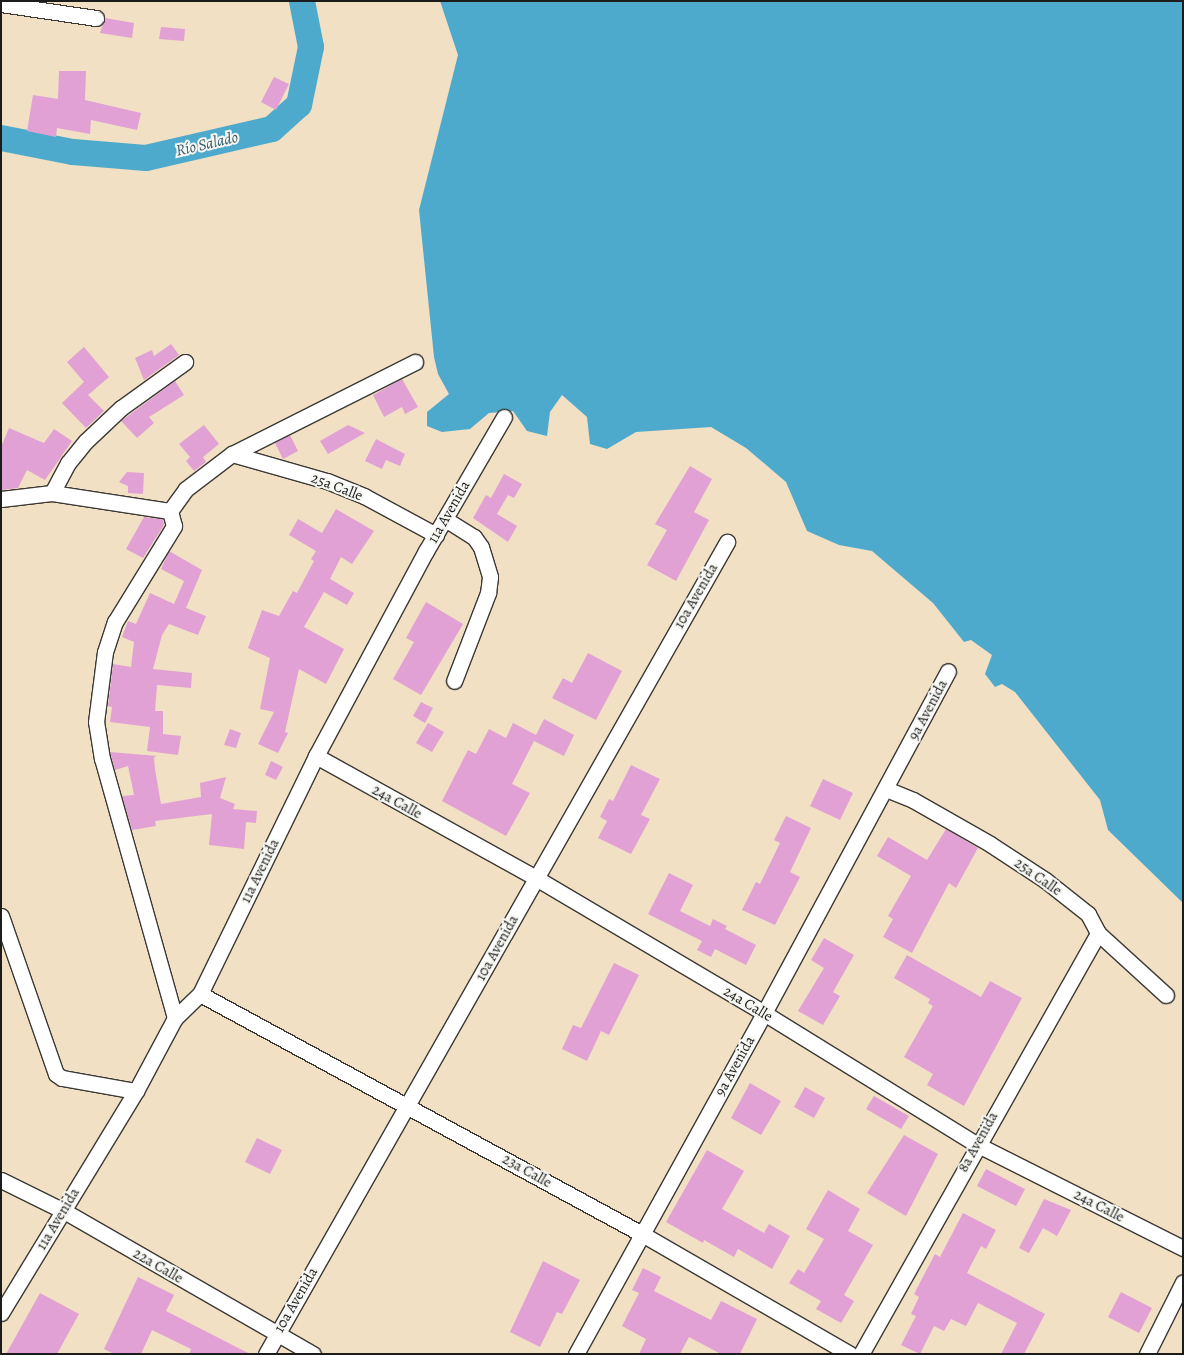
<!DOCTYPE html>
<meta charset="utf-8">
<style>
body{margin:0}
#map{position:relative;width:1184px;height:1355px;overflow:hidden;background:#f1e0c3;font-family:Alegreya,serif}
div>[style]{position:absolute}
.water>*{inset:0;background:#4eaacc}
.river>*{height:26px;margin:-13px;padding:0 13px;transform-origin:13px;border-radius:13px;background:#4eaacc}
.building>*{inset:0;background:#e2a1d5}
.roads{filter:drop-shadow(1px 0 #3c3935) drop-shadow(-1px 0 #3c3935) drop-shadow(0 1px #3c3935) drop-shadow(0 -1px #3c3935)}
.street>*{height:15px;margin:-7.5px;padding:0 7.5px;transform-origin:7.5px;border-radius:7.5px;background:#fff}
span{translate:-50% -50%;white-space:nowrap;text-align:center;line-height:1.15;-webkit-text-stroke:4px #f6f6f2;paint-order:stroke}
.street-label{font-size:15px;color:#1c1c1c}
.water-label{font-size:16px;color:#325c6b;font-style:italic}
.frame{position:absolute;inset:0;border:2px solid #1c1c1c;pointer-events:none}
</style>
<div id="map">
<div class="water">
<div style="clip-path:polygon(440px 1px,1183px 1px,1183px 903px,1108px 830px,1100px 800px,1015px 692px,1002px 684px,995px 687px,985px 674px,992px 655px,971px 640px,964px 642px,933px 603px,872px 551px,839px 545px,807px 531px,786px 482px,746px 448px,711px 427px,636px 432px,607px 449px,590px 444px,587px 417px,562px 395px,550px 412px,547px 436px,527px 431px,513px 411px,489px 413px,470px 429px,442px 432px,427px 426px,427px 412px,449px 394px,438px 374px,434px 357px,419px 210px,458px 55px)"></div>
</div>
<div class="river">
<div style="left:1px;top:138px;width:73px;rotate:11deg"></div>
<div style="left:73px;top:152px;width:73px;rotate:4.7deg"></div>
<div style="left:146px;top:158px;width:129px;rotate:-13deg"></div>
<div style="left:272px;top:129px;width:36px;rotate:-42deg"></div>
<div style="left:299px;top:105px;width:59px;rotate:-78.3deg"></div>
<div style="left:311px;top:47px;width:47px;rotate:-101.1deg"></div>
</div>
<div class="building">
<div style="clip-path:polygon(105px 18px,134px 23px,132px 38px,100px 33px)"></div>
<div style="clip-path:polygon(161px 27px,185px 29px,184px 41px,159px 39px)"></div>
<div style="clip-path:polygon(59px 71px,86px 71px,85px 100px,141px 113px,137px 130px,91px 120px,90px 134px,57px 128px,56px 137px,27px 131px,33px 95px,58px 99px)"></div>
<div style="clip-path:polygon(274px 77px,289px 84px,276px 110px,261px 102px)"></div>
<div style="clip-path:polygon(171px 344px,179px 355px,144px 380px,135px 358px,152px 350px,154px 356px)"></div>
<div style="clip-path:polygon(84px 347px,109px 377px,88px 395px,104px 411px,86px 428px,62px 403px,84px 382px,67px 362px)"></div>
<div style="clip-path:polygon(402px 379px,418px 407px,405px 414px,402px 407px,384px 417px,373px 395px)"></div>
<div style="clip-path:polygon(175px 381px,184px 395px,149px 417px,154px 423px,137px 438px,121px 421px)"></div>
<div style="clip-path:polygon(204px 425px,219px 444px,203px 457px,206px 462px,194px 471px,186px 461px,190px 457px,179px 444px)"></div>
<div style="clip-path:polygon(348px 425px,365px 433px,328px 454px,320px 441px)"></div>
<div style="clip-path:polygon(9px 428px,44px 443px,54px 429px,72px 441px,45px 480px,27px 470px,18px 488px,1px 490px,1px 447px)"></div>
<div style="clip-path:polygon(290px 435px,298px 451px,283px 459px,275px 443px)"></div>
<div style="clip-path:polygon(376px 439px,405px 454px,400px 466px,386px 460px,382px 469px,365px 461px)"></div>
<div style="clip-path:polygon(690px 466px,712px 479px,694px 512px,709px 520px,676px 581px,647px 565px,667px 530px,655px 524px)"></div>
<div style="clip-path:polygon(127px 472px,144px 473px,143px 494px,128px 493px,128px 486px,119px 482px)"></div>
<div style="clip-path:polygon(504px 474px,522px 484px,514px 498px,508px 495px,497px 514px,517px 526px,508px 542px,473px 518px,486px 495px,491px 498px)"></div>
<div style="clip-path:polygon(336px 509px,374px 531px,352px 564px,341px 557px,330px 579px,354px 593px,347px 605px,324px 592px,304px 627px,344px 649px,326px 684px,299px 669px,285px 732px,288px 733px,278px 753px,258px 744px,274px 712px,260px 709px,270px 658px,248px 648px,262px 610px,279px 616px,293px 591px,297px 593px,314px 561px,311px 559px,316px 551px,289px 535px,298px 519px,322px 533px)"></div>
<div style="clip-path:polygon(144px 517px,163px 519px,164px 525px,143px 558px,126px 549px)"></div>
<div style="clip-path:polygon(169px 551px,202px 570px,186px 608px,206px 616px,198px 635px,169px 624px,162px 635px,153px 669px,192px 673px,191px 688px,157px 685px,155px 711px,163px 711px,163px 734px,181px 736px,178px 755px,147px 751px,150px 727px,110px 722px,112px 707px,108px 706px,113px 664px,131px 667px,134px 642px,122px 637px,128px 621px,136px 624px,150px 593px,174px 604px,184px 581px,161px 569px)"></div>
<div style="clip-path:polygon(426px 602px,463px 624px,421px 695px,393px 679px,414px 642px,406px 638px)"></div>
<div style="clip-path:polygon(588px 653px,622px 671px,596px 720px,552px 698px,563px 678px,572px 683px)"></div>
<div style="clip-path:polygon(421px 702px,433px 708px,425px 723px,413px 716px)"></div>
<div style="clip-path:polygon(544px 719px,574px 735px,564px 756px,534px 741px,512px 784px,530px 793px,506px 836px,442px 801px,468px 750px,476px 754px,489px 729px,506px 738px,513px 723px,536px 735px)"></div>
<div style="clip-path:polygon(428px 723px,444px 732px,432px 752px,416px 743px)"></div>
<div style="clip-path:polygon(230px 729px,241px 733px,236px 748px,224px 745px)"></div>
<div style="clip-path:polygon(110px 752px,157px 756px,154px 757px,155px 769px,161px 804px,201px 797px,200px 783px,226px 777px,220px 798px,235px 804px,233px 809px,257px 811px,256px 823px,246px 822px,244px 849px,209px 845px,212px 814px,155px 821px,156px 826px,132px 830px,122px 796px,134px 795px,128px 766px,115px 770px)"></div>
<div style="clip-path:polygon(271px 761px,283px 767px,276px 780px,265px 775px)"></div>
<div style="clip-path:polygon(631px 765px,660px 779px,641px 815px,650px 819px,631px 854px,598px 838px,607px 821px,600px 817px,609px 799px,613px 801px)"></div>
<div style="clip-path:polygon(823px 779px,853px 793px,840px 820px,810px 806px)"></div>
<div style="clip-path:polygon(786px 816px,811px 828px,790px 872px,800px 877px,775px 925px,742px 910px,756px 882px,760px 884px,780px 843px,774px 840px)"></div>
<div style="clip-path:polygon(946px 829px,978px 848px,956px 888px,949px 883px,912px 953px,883px 937px,893px 919px,888px 916px,911px 876px,877px 856px,888px 837px,927px 860px)"></div>
<div style="clip-path:polygon(669px 873px,693px 885px,680px 911px,710px 926px,713px 919px,727px 926px,725px 929px,756px 945px,746px 965px,715px 949px,711px 957px,697px 950px,702px 941px,648px 914px)"></div>
<div style="clip-path:polygon(824px 938px,854px 955px,833px 992px,840px 996px,823px 1025px,798px 1011px,824px 968px,811px 960px)"></div>
<div style="clip-path:polygon(907px 955px,981px 997px,990px 981px,1022px 998px,964px 1106px,927px 1085px,933px 1074px,904px 1057px,933px 1006px,928px 1003px,930px 999px,894px 978px)"></div>
<div style="clip-path:polygon(614px 963px,639px 975px,609px 1035px,601px 1031px,587px 1061px,562px 1049px,573px 1025px,581px 1028px)"></div>
<div style="clip-path:polygon(750px 1083px,781px 1101px,761px 1135px,731px 1118px)"></div>
<div style="clip-path:polygon(805px 1087px,825px 1098px,814px 1118px,794px 1107px)"></div>
<div style="clip-path:polygon(874px 1096px,909px 1116px,901px 1129px,866px 1109px)"></div>
<div style="clip-path:polygon(904px 1135px,938px 1154px,906px 1216px,867px 1193px)"></div>
<div style="clip-path:polygon(257px 1138px,282px 1150px,270px 1174px,245px 1162px)"></div>
<div style="clip-path:polygon(707px 1150px,744px 1171px,722px 1209px,764px 1233px,769px 1224px,790px 1236px,772px 1269px,738px 1249px,734px 1257px,704px 1240px,703px 1243px,666px 1222px)"></div>
<div style="clip-path:polygon(986px 1169px,1025px 1189px,1016px 1206px,977px 1186px)"></div>
<div style="clip-path:polygon(828px 1190px,860px 1209px,848px 1231px,873px 1245px,844px 1295px,854px 1301px,841px 1323px,816px 1309px,821px 1301px,789px 1283px,798px 1269px,804px 1273px,824px 1239px,806px 1229px)"></div>
<div style="clip-path:polygon(1044px 1199px,1071px 1210px,1057px 1236px,1043px 1228px,1029px 1253px,1019px 1248px)"></div>
<div style="clip-path:polygon(963px 1213px,996px 1230px,986px 1249px,981px 1246px,967px 1273px,1045px 1314px,1024px 1354px,1001px 1354px,1017px 1323px,978px 1303px,966px 1326px,951px 1319px,944px 1331px,934px 1326px,920px 1354px,901px 1345px,916px 1316px,911px 1314px,919px 1297px,914px 1294px,935px 1254px,940px 1257px)"></div>
<div style="clip-path:polygon(543px 1261px,580px 1280px,562px 1314px,557px 1312px,540px 1347px,510px 1332px)"></div>
<div style="clip-path:polygon(643px 1268px,661px 1277px,654px 1291px,711px 1320px,721px 1301px,757px 1319px,740px 1354px,721px 1354px,689px 1337px,680px 1354px,639px 1354px,646px 1339px,622px 1326px,639px 1293px,632px 1290px)"></div>
<div style="clip-path:polygon(138px 1277px,174px 1295px,166px 1311px,250px 1354px,189px 1354px,191px 1349px,152px 1330px,141px 1354px,114px 1354px,104px 1349px)"></div>
<div style="clip-path:polygon(1121px 1292px,1152px 1308px,1139px 1333px,1108px 1317px)"></div>
<div style="clip-path:polygon(40px 1293px,79px 1314px,57px 1354px,6px 1354px)"></div>
</div>
<div class="roads">
<div class="street">
<div style="left:1px;top:4px;width:96px;rotate:8.4deg"></div>
<div style="left:232px;top:454px;width:99px;rotate:15.9deg"></div>
<div style="left:327px;top:481px;width:40px;rotate:22deg"></div>
<div style="left:364px;top:496px;width:82px;rotate:28.4deg"></div>
<div style="left:52px;top:493px;width:34px;rotate:-62deg"></div>
<div style="left:68px;top:463px;width:28px;rotate:-51deg"></div>
<div style="left:86px;top:441px;width:48px;rotate:-43.3deg"></div>
<div style="left:121px;top:408px;width:79px;rotate:-35.7deg"></div>
<div style="left:1px;top:499px;width:51px;rotate:-6.7deg"></div>
<div style="left:52px;top:493px;width:119px;rotate:8.7deg"></div>
<div style="left:445px;top:519px;width:34px;rotate:32deg"></div>
<div style="left:474px;top:537px;width:12px;rotate:55deg"></div>
<div style="left:481px;top:547px;width:31px;rotate:73deg"></div>
<div style="left:490px;top:577px;width:16px;rotate:97deg"></div>
<div style="left:488px;top:593px;width:94px;rotate:111.1deg"></div>
<div style="left:316px;top:756px;width:252px;rotate:29deg"></div>
<div style="left:536px;top:878px;width:265px;rotate:30.6deg"></div>
<div style="left:764px;top:1013px;width:249px;rotate:31.7deg"></div>
<div style="left:976px;top:1144px;width:232px;rotate:26.7deg"></div>
<div style="left:886px;top:789px;width:29px;rotate:22deg"></div>
<div style="left:913px;top:800px;width:89px;rotate:29.7deg"></div>
<div style="left:990px;top:844px;width:66px;rotate:33.2deg"></div>
<div style="left:1045px;top:880px;width:55px;rotate:38.3deg"></div>
<div style="left:1088px;top:914px;width:21px;rotate:62deg"></div>
<div style="left:1098px;top:933px;width:92px;rotate:42.4deg"></div>
<div style="left:1px;top:916px;width:167px;rotate:70.8deg"></div>
<div style="left:56px;top:1074px;width:7px;rotate:34deg"></div>
<div style="left:62px;top:1078px;width:75px;rotate:10deg"></div>
<div style="left:200px;top:994px;width:503px;rotate:28.5deg"></div>
<div style="left:642px;top:1234px;width:240px;rotate:30deg"></div>
<div style="left:175px;top:1018px;width:269px;rotate:-105.7deg"></div>
<div style="left:102px;top:759px;width:37px;rotate:-99deg"></div>
<div style="left:96px;top:722px;width:71px;rotate:-82.7deg"></div>
<div style="left:105px;top:652px;width:32px;rotate:-72deg"></div>
<div style="left:115px;top:622px;width:113px;rotate:-58.4deg"></div>
<div style="left:174px;top:526px;width:16px;rotate:-105deg"></div>
<div style="left:170px;top:511px;width:27px;rotate:-54deg"></div>
<div style="left:186px;top:489px;width:58px;rotate:-37.3deg"></div>
<div style="left:232px;top:454px;width:205px;rotate:-26.7deg"></div>
<div style="left:1px;top:1180px;width:70px;rotate:26.2deg"></div>
<div style="left:64px;top:1211px;width:287px;rotate:29.9deg"></div>
<div style="left:1px;top:1313px;width:260px;rotate:-58.7deg"></div>
<div style="left:136px;top:1091px;width:83px;rotate:-61.9deg"></div>
<div style="left:175px;top:1018px;width:35px;rotate:-44deg"></div>
<div style="left:200px;top:994px;width:265px;rotate:-64deg"></div>
<div style="left:316px;top:756px;width:233px;rotate:-61.8deg"></div>
<div style="left:426px;top:551px;width:155px;rotate:-59.8deg"></div>
<div style="left:266px;top:1354px;width:934px;rotate:-60.41deg"></div>
<div style="left:576px;top:1354px;width:389px;rotate:-61.1deg"></div>
<div style="left:764px;top:1013px;width:388px;rotate:-61.7deg"></div>
<div style="left:861px;top:1354px;width:483px;rotate:-60.6deg"></div>
<div style="left:1147px;top:1354px;width:80px;rotate:-63.4deg"></div>
</div>
</div>
<div class="street-label">
<span style="left:337px;top:487px;rotate:21deg">25a Calle</span>
<span style="left:449px;top:512px;rotate:-60deg">11a Avenida</span>
<span style="left:696px;top:596px;rotate:-60deg">10a Avenida</span>
<span style="left:928px;top:710px;rotate:-62deg">9a Avenida</span>
<span style="left:397px;top:802px;rotate:29deg">24a Calle</span>
<span style="left:260px;top:871px;rotate:-64deg">11a Avenida</span>
<span style="left:1038px;top:877px;rotate:35deg">25a Calle</span>
<span style="left:497px;top:948px;rotate:-61deg">10a Avenida</span>
<span style="left:748px;top:1004px;rotate:31deg">24a Calle</span>
<span style="left:735px;top:1066px;rotate:-61deg">9a Avenida</span>
<span style="left:978px;top:1142px;rotate:-61deg">8a Avenida</span>
<span style="left:527px;top:1171px;rotate:29deg">23a Calle</span>
<span style="left:1099px;top:1206px;rotate:27deg">24a Calle</span>
<span style="left:58px;top:1219px;rotate:-59deg">11a Avenida</span>
<span style="left:158px;top:1266px;rotate:30deg">22a Calle</span>
<span style="left:296px;top:1300px;rotate:-60deg">10a Avenida</span>
</div>
<div class="water-label">
<span style="left:207px;top:144px;rotate:-13deg">Río Salado</span>
</div>
<div class="frame"></div>
</div>
